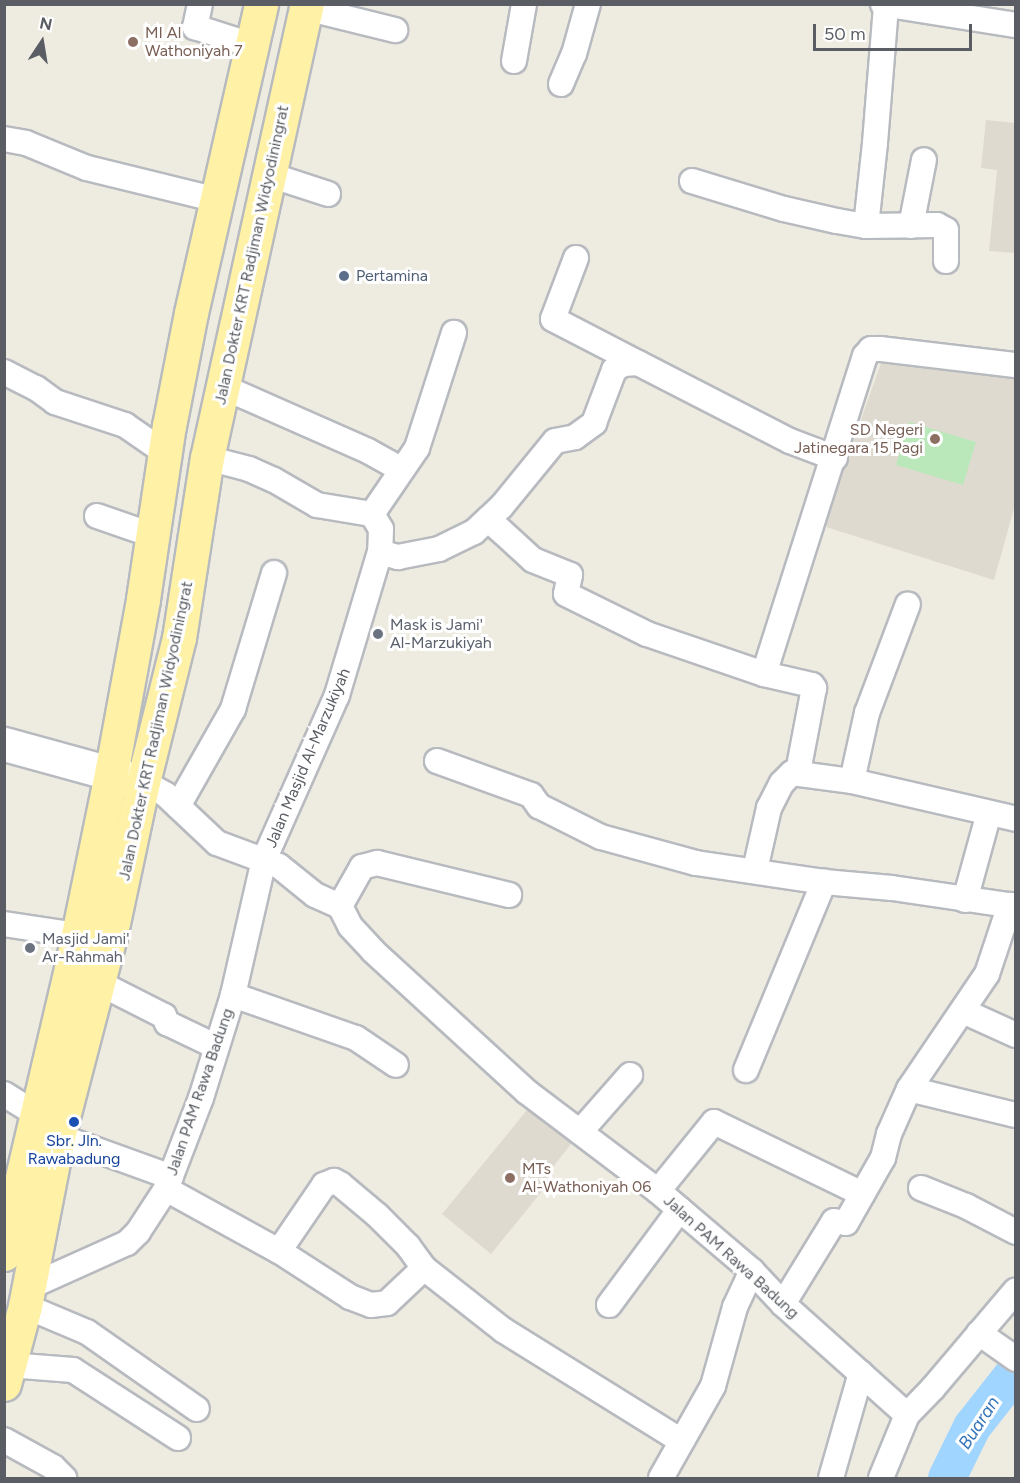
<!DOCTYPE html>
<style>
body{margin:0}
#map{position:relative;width:1020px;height:1483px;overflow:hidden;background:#eeebe1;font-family:Figtree,sans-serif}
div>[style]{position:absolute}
.education>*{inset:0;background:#dedad0}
.green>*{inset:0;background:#bbe8bb}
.river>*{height:38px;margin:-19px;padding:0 19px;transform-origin:19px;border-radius:19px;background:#a0d5ff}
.roads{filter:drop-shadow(2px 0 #b7babf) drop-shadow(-2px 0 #b7babf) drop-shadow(0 2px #b7babf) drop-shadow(0 -2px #b7babf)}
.street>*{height:24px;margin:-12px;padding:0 12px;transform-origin:12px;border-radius:12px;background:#fff}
.secondary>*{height:33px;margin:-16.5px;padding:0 16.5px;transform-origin:16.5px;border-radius:16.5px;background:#fff}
.primary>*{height:33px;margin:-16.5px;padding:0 16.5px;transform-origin:16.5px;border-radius:16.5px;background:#fff1a5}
.dots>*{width:16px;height:16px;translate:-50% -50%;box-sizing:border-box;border:3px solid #fff;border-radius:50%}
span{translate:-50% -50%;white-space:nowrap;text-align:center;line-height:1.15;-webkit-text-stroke:6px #fff;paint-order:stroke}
.education-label{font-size:16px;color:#785e54}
.left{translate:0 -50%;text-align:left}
.right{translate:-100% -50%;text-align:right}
.street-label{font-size:16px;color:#5a5e64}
.service-label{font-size:16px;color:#4e5e75}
.worship-label{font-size:16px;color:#5b616d}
.transit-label{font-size:16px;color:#164399}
.water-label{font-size:18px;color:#3575ba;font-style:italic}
.frame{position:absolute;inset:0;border:6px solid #5a5e64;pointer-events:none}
.north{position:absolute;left:12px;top:12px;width:60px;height:60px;-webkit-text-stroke:4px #fff;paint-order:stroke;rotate:12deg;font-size:16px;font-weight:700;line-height:24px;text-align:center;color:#5a5e64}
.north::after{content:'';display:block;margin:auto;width:21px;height:27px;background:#5a5e64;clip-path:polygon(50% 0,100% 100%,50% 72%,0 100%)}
.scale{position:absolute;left:813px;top:24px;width:159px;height:27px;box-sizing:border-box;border:3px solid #5a5e64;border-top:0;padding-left:8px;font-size:18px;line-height:21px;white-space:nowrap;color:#5a5e64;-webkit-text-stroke:4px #fff;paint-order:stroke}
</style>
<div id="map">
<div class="education">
<div style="clip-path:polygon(986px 120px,1015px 123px,1015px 253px,989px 251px,997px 170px,981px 168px)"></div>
<div style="clip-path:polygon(884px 355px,1015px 373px,1015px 505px,994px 580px,823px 526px)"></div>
<div style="clip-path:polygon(532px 1104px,575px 1139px,546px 1176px,551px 1180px,491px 1254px,442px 1214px)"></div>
</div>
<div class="green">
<div style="clip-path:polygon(909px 422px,976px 442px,963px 485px,896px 465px)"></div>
</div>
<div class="river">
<div style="left:947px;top:1478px;width:57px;rotate:-63.9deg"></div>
<div style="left:972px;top:1427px;width:71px;rotate:-51.8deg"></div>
</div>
<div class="roads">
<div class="street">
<div style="left:200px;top:4px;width:24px;rotate:102deg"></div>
<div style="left:195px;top:27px;width:59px;rotate:17.8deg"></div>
<div style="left:883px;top:4px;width:135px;rotate:9deg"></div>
<div style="left:306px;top:8px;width:92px;rotate:13.9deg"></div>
<div style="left:514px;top:61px;width:58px;rotate:-80deg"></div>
<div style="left:561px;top:84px;width:33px;rotate:-67deg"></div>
<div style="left:574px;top:54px;width:52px;rotate:-74.4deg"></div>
<div style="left:4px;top:139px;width:22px;rotate:10deg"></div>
<div style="left:26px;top:143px;width:66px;rotate:22.3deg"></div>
<div style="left:87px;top:168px;width:134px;rotate:13.8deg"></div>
<div style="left:270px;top:175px;width:61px;rotate:18.1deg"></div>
<div style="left:692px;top:181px;width:96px;rotate:16.9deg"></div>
<div style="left:784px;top:209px;width:54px;rotate:12.8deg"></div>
<div style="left:837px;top:221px;width:29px;rotate:10deg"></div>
<div style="left:866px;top:226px;width:71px;rotate:-0.8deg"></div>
<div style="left:937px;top:225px;width:10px;rotate:29deg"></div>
<div style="left:946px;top:230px;width:31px;rotate:90deg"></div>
<div style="left:866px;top:226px;width:83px;rotate:-83.8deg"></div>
<div style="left:875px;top:143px;width:138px;rotate:-85.4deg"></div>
<div style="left:911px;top:226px;width:67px;rotate:-78.9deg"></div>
<div style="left:576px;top:258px;width:65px;rotate:110.7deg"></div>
<div style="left:553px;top:319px;width:96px;rotate:27.4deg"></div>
<div style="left:4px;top:372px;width:36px;rotate:27deg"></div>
<div style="left:36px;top:388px;width:24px;rotate:36deg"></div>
<div style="left:55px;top:402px;width:74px;rotate:18.2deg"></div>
<div style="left:125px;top:425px;width:47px;rotate:34.7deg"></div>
<div style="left:223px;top:387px;width:158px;rotate:23.8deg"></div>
<div style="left:368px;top:451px;width:38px;rotate:29deg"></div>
<div style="left:207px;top:458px;width:43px;rotate:14.7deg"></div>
<div style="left:249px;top:469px;width:27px;rotate:24deg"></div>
<div style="left:274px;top:480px;width:50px;rotate:30.2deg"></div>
<div style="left:317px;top:505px;width:56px;rotate:9.3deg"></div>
<div style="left:372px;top:514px;width:17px;rotate:59deg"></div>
<div style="left:381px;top:529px;width:23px;rotate:92deg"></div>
<div style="left:380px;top:552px;width:19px;rotate:16deg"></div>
<div style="left:398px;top:557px;width:42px;rotate:-11deg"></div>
<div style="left:439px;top:549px;width:39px;rotate:-26deg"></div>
<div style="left:474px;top:532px;width:37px;rotate:-43deg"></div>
<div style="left:501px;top:507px;width:85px;rotate:-50.7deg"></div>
<div style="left:555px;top:441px;width:20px;rotate:-11deg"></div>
<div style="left:575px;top:437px;width:24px;rotate:-36deg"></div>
<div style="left:594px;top:423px;width:57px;rotate:-69.3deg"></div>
<div style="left:614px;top:370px;width:11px;rotate:-34deg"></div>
<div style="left:623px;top:364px;width:15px;rotate:-4deg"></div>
<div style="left:638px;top:363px;width:171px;rotate:27.2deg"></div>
<div style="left:790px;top:441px;width:48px;rotate:20.7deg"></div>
<div style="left:372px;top:514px;width:80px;rotate:-55.7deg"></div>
<div style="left:417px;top:448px;width:121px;rotate:-72.2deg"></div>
<div style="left:97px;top:516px;width:58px;rotate:19.1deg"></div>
<div style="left:488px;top:519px;width:61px;rotate:42.3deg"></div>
<div style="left:533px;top:560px;width:40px;rotate:22deg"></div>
<div style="left:570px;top:575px;width:19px;rotate:102deg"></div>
<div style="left:566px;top:594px;width:90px;rotate:26.3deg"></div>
<div style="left:647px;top:634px;width:124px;rotate:18.9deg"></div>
<div style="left:764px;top:674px;width:49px;rotate:12.9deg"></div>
<div style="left:812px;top:685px;width:4px;rotate:56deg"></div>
<div style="left:814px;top:688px;width:86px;rotate:100.8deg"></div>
<div style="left:764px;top:674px;width:334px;rotate:-72.4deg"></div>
<div style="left:865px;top:356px;width:9px;rotate:-49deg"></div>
<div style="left:871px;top:349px;width:10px"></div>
<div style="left:881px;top:349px;width:136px;rotate:6.8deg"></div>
<div style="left:437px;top:761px;width:100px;rotate:19.9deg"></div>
<div style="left:531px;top:795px;width:14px;rotate:54deg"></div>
<div style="left:539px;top:806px;width:69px;rotate:26.6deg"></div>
<div style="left:601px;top:837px;width:98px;rotate:15.3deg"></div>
<div style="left:696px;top:863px;width:129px;rotate:8.4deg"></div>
<div style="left:852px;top:781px;width:70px;rotate:-77.6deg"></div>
<div style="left:867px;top:713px;width:116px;rotate:-69.4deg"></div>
<div style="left:143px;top:782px;width:26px;rotate:29deg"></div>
<div style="left:166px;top:795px;width:70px;rotate:43.3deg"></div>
<div style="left:217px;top:843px;width:66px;rotate:20.4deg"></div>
<div style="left:279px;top:866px;width:46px;rotate:38.9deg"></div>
<div style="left:315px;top:895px;width:27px;rotate:24deg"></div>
<div style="left:340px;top:906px;width:22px;rotate:63deg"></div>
<div style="left:350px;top:926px;width:34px;rotate:47deg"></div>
<div style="left:373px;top:951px;width:209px;rotate:42.5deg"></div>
<div style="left:527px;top:1092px;width:164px;rotate:37.1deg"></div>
<div style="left:658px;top:1191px;width:123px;rotate:40.4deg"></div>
<div style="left:752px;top:1271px;width:45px;rotate:46.8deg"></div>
<div style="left:783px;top:1304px;width:166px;rotate:41.8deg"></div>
<div style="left:178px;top:806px;width:112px;rotate:-60.4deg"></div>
<div style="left:233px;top:709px;width:142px;rotate:-73.2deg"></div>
<div style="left:755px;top:870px;width:64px;rotate:-77.3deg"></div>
<div style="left:769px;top:808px;width:28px;rotate:-63deg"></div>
<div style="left:782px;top:783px;width:14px;rotate:-45deg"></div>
<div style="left:792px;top:773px;width:61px;rotate:7.6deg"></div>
<div style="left:852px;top:781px;width:168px;rotate:13deg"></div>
<div style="left:965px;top:900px;width:90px;rotate:-74.6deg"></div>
<div style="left:340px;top:906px;width:45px;rotate:-60.6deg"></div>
<div style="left:362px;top:867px;width:16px;rotate:-15deg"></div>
<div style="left:377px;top:863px;width:136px;rotate:13.6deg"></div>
<div style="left:4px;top:924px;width:74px;rotate:8.6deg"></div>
<div style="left:99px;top:983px;width:73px;rotate:26.9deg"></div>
<div style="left:164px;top:1016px;width:8px;rotate:67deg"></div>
<div style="left:167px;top:1023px;width:55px;rotate:25.6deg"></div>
<div style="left:233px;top:995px;width:130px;rotate:19.3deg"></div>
<div style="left:356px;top:1038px;width:48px;rotate:34deg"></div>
<div style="left:963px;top:1011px;width:58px;rotate:24.4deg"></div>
<div style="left:746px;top:1070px;width:204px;rotate:-67.5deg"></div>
<div style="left:824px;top:882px;width:68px;rotate:5deg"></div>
<div style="left:892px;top:888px;width:125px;rotate:8.3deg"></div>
<div style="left:909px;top:1089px;width:110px;rotate:13.7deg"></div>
<div style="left:4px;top:1094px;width:36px;rotate:32deg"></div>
<div style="left:35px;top:1113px;width:4px;rotate:76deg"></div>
<div style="left:580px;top:1132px;width:76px;rotate:-48.7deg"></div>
<div style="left:58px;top:1136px;width:120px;rotate:19.9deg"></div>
<div style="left:921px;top:1188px;width:48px;rotate:21.8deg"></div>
<div style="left:966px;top:1206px;width:56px;rotate:27.5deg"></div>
<div style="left:166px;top:1189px;width:129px;rotate:28.8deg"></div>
<div style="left:279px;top:1251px;width:85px;rotate:32.9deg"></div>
<div style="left:350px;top:1297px;width:22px;rotate:21deg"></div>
<div style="left:371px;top:1305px;width:16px;rotate:-7deg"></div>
<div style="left:387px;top:1303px;width:51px;rotate:-43.4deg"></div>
<div style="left:658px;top:1191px;width:89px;rotate:-50.9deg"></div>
<div style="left:714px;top:1122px;width:165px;rotate:25.9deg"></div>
<div style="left:279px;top:1251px;width:80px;rotate:-55.7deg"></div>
<div style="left:324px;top:1185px;width:11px;rotate:-22deg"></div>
<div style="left:334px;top:1181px;width:7px;rotate:27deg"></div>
<div style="left:340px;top:1184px;width:48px;rotate:40deg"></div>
<div style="left:377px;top:1215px;width:44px;rotate:45deg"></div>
<div style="left:408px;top:1246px;width:27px;rotate:54deg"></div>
<div style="left:424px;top:1268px;width:100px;rotate:38.1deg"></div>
<div style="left:503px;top:1330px;width:208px;rotate:31.9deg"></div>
<div style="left:29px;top:1287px;width:107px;rotate:-24.2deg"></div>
<div style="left:127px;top:1243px;width:16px;rotate:-45deg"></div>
<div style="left:138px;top:1232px;width:51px;rotate:-56.9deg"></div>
<div style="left:166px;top:1189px;width:97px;rotate:-69deg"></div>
<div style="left:201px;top:1098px;width:108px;rotate:-72.7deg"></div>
<div style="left:233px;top:995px;width:139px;rotate:-77.1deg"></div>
<div style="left:264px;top:860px;width:180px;rotate:-66.1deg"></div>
<div style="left:337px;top:695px;width:149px;rotate:-73.3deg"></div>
<div style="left:783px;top:1304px;width:97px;rotate:-58.4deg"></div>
<div style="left:834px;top:1221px;width:12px;rotate:9deg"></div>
<div style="left:846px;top:1223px;width:75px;rotate:-60.4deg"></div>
<div style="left:883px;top:1158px;width:25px;rotate:-76deg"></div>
<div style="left:889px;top:1134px;width:49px;rotate:-66deg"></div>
<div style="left:909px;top:1089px;width:139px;rotate:-55.9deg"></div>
<div style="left:987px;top:974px;width:73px;rotate:-71.6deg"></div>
<div style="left:609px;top:1305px;width:119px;rotate:-53.5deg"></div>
<div style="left:25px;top:1306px;width:67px;rotate:22.8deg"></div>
<div style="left:87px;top:1332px;width:134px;rotate:35deg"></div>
<div style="left:979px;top:1333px;width:45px;rotate:35.1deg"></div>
<div style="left:9px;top:1365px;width:64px;rotate:4.5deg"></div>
<div style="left:73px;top:1370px;width:125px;rotate:32.9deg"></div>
<div style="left:4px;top:1440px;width:56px;rotate:28.9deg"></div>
<div style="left:53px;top:1467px;width:16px;rotate:45deg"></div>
<div style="left:661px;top:1478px;width:106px;rotate:-60.5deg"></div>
<div style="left:713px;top:1386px;width:82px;rotate:-74.4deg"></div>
<div style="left:735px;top:1307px;width:40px;rotate:-65deg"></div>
<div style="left:831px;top:1478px;width:109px;rotate:-74.1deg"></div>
<div style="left:881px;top:1478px;width:68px;rotate:-67.6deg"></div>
<div style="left:907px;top:1415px;width:37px;rotate:-46deg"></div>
<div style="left:933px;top:1388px;width:128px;rotate:-49.7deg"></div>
</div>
<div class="secondary">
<div style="left:4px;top:744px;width:140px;rotate:15.3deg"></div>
</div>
<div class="primary">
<div style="left:4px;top:1254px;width:293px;rotate:-76.8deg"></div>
<div style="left:71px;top:969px;width:199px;rotate:-78.4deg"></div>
<div style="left:111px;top:774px;width:178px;rotate:-79.6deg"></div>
<div style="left:143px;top:599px;width:175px;rotate:-81.5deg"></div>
<div style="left:169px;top:426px;width:115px;rotate:-79deg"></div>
<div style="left:191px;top:313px;width:317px;rotate:-77.2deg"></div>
<div style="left:4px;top:1384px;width:81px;rotate:-74.9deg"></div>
<div style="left:25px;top:1306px;width:173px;rotate:-79deg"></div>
<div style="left:58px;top:1136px;width:206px;rotate:-75.4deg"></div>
<div style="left:110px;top:937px;width:158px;rotate:-78deg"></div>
<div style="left:143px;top:782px;width:148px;rotate:-76deg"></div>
<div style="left:179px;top:638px;width:182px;rotate:-81.2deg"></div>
<div style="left:207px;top:458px;width:465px;rotate:-77.6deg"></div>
</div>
</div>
<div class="dots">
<div style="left:133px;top:42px;background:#8d6e63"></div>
<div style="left:344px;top:276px;background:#5c6f8a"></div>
<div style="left:935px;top:439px;background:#8d6e63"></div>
<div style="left:378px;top:634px;background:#6b7280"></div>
<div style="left:30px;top:948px;background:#6b7280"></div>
<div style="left:74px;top:1122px;background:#1a4fb4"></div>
<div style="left:510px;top:1178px;background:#8d6e63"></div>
</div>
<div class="education-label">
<span class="left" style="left:145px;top:42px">MI Al<br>Wathoniyah 7</span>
<span class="right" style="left:923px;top:439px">SD Negeri<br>Jatinegara 15 Pagi</span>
<span class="left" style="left:522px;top:1178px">MTs<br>Al-Wathoniyah 06</span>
</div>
<div class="street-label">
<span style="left:252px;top:255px;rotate:-78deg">Jalan Dokter KRT Radjiman Widyodiningrat</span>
<span style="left:156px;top:731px;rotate:-78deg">Jalan Dokter KRT Radjiman Widyodiningrat</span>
<span style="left:308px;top:758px;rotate:-67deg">Jalan Masjid Al-Marzukiyah</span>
<span style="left:200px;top:1092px;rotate:-71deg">Jalan PAM Rawa Badung</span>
<span style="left:731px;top:1257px;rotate:42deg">Jalan PAM Rawa Badung</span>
</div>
<div class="service-label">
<span class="left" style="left:356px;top:276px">Pertamina</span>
</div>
<div class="worship-label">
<span class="left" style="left:390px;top:634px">Mask is Jami'<br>Al-Marzukiyah</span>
<span class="left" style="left:42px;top:948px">Masjid Jami'<br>Ar-Rahmah</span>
</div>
<div class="transit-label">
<span style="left:74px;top:1150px">Sbr. Jln.<br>Rawabadung</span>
</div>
<div class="water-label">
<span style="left:979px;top:1423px;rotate:-57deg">Buaran</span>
</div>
<div class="frame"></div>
<div class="north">N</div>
<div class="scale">50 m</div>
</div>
